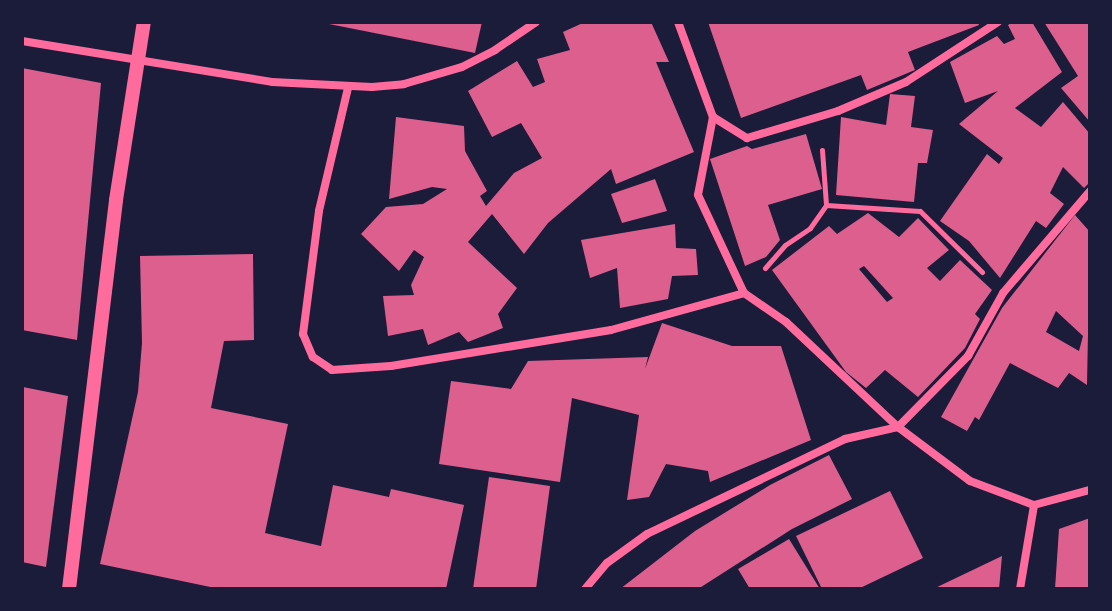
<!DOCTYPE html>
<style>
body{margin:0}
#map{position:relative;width:1112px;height:611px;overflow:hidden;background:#1b1b3a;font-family:"Source Serif 4",serif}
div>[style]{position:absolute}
.building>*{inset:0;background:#dd5f8e}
.path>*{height:5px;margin:-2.5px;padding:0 2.5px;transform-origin:2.5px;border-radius:2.5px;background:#ff6b9d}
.minor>*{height:8px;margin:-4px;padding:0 4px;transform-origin:4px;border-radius:4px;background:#ff6b9d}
.tertiary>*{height:14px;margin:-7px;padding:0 7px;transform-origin:7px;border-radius:7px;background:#ff6b9d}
span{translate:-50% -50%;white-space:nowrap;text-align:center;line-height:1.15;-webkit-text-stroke:8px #1b1b3a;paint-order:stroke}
.frame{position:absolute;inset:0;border:24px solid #1b1b3a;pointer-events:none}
</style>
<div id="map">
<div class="building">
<div style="clip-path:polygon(319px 22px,482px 22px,475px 53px)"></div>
<div style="clip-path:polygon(585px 22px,651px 22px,669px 62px,656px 62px,694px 152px,616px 184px,611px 169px,548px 223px,524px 254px,492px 214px,468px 242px,517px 288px,498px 314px,503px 328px,468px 342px,459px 332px,428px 345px,423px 329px,388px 336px,383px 296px,414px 295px,411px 285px,424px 257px,414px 250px,399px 271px,361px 234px,386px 207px,423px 204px,447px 189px,432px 187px,389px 199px,396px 117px,464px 126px,465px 151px,487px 191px,480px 196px,486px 206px,514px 173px,542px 158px,521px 123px,492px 137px,468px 91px,517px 61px,533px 87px,545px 82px,537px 59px,570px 50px,563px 32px)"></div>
<div style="clip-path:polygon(708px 22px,978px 22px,979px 25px,908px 52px,915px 70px,867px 90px,861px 75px,741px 118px)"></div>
<div style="clip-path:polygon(1013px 22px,1032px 22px,1062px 72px,1015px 108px,1041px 127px,1063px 102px,1090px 134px,1090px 182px,1084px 188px,1063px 167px,1050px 193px,1064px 204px,1046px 228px,1036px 221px,1000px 278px,969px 241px,940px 221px,987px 154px,999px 164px,1003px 158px,959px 124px,998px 91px,965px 103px,950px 62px,997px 36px,1004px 44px,1015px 39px,1008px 25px)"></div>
<div style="clip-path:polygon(1044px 22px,1090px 22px,1090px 122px,1061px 88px,1078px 76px)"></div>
<div style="clip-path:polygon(22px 68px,101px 83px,77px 340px,22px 330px)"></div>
<div style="clip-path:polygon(890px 94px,915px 96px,911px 127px,933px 130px,927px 163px,918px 163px,914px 202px,836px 195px,841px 117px,886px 125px)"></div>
<div style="clip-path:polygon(806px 134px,822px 189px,768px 205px,780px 240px,766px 257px,745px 266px,710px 159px,747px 146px,752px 149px)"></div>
<div style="clip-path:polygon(655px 179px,667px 211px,622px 223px,611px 194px)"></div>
<div style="clip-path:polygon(evenodd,868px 213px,899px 237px,918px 218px,949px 250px,927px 268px,940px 281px,960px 260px,992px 290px,975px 314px,980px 319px,965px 348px,918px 397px,885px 370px,866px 388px,846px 372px,772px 270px,829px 226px,837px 234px,868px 213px,864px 266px,893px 298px,887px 302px,859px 269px,864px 266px)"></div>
<div style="clip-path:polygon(evenodd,1075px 215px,1090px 232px,1087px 385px,1069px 373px,1058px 388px,1010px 363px,979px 420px,975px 417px,967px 431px,941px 417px,1002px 308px,1075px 215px,1056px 311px,1083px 336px,1079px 351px,1046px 332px,1056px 311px)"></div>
<div style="clip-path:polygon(675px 224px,676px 248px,696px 249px,698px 275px,672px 276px,668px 299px,620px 308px,617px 268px,590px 278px,581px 240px)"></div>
<div style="clip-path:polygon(253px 254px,254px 340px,224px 341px,211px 408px,288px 424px,265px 533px,321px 546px,333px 485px,389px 497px,391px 489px,464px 505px,446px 589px,220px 589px,100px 564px,138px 392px,142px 343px,140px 256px)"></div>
<div style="clip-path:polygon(662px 323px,732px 346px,781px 346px,811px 440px,710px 482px,708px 471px,666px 464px,649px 497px,627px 500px,639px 415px,572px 398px,560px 482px,439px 464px,451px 381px,511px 389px,528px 361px,648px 357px,645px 369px)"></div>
<div style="clip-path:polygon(23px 387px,68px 396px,46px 567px,22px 562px)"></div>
<div style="clip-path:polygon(829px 455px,852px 499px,792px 529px,698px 589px,620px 589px,695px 531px,770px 485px)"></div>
<div style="clip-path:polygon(489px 477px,550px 486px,536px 589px,473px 589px)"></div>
<div style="clip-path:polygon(890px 491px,923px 558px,858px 589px,822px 589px,796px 536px)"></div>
<div style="clip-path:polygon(1090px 518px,1090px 589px,1055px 589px,1059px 529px)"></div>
<div style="clip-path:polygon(789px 539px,820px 589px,750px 589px,738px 569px)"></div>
<div style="clip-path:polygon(1002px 556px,999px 589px,933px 589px)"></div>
</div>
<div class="path">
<div style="left:822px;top:150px;width:55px;rotate:85.8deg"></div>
<div style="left:765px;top:268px;width:30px;rotate:-49deg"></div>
<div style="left:785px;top:245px;width:30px;rotate:-34deg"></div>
<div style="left:810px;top:228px;width:28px;rotate:-55deg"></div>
<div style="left:826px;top:205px;width:94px;rotate:3.7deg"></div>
<div style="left:920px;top:211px;width:87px;rotate:44.5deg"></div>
</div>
<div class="minor">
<div style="left:678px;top:22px;width:101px;rotate:69.8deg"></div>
<div style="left:713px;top:117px;width:79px;rotate:100.9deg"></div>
<div style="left:698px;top:195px;width:108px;rotate:64.9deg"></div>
<div style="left:744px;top:293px;width:51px;rotate:34.6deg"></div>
<div style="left:786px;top:322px;width:154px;rotate:43.2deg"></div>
<div style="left:898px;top:427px;width:90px;rotate:36.9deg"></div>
<div style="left:970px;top:481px;width:68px;rotate:20.6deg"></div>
<div style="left:1034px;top:505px;width:58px;rotate:-15deg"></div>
<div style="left:22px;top:41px;width:253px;rotate:9.3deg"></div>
<div style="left:272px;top:82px;width:100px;rotate:2.9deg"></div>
<div style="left:372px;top:87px;width:32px;rotate:-5deg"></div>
<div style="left:404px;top:84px;width:60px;rotate:-16.3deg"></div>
<div style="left:462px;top:67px;width:37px;rotate:-27deg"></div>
<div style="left:495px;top:50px;width:50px;rotate:-34.3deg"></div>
<div style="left:348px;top:88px;width:126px;rotate:103.3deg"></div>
<div style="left:319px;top:211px;width:124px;rotate:97.4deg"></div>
<div style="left:303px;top:334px;width:25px;rotate:67deg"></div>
<div style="left:313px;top:357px;width:23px;rotate:34deg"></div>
<div style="left:332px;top:370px;width:59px;rotate:-3.9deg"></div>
<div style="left:391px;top:366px;width:223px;rotate:-9.3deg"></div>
<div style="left:611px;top:330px;width:138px;rotate:-15.5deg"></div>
<div style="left:713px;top:117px;width:40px;rotate:32deg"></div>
<div style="left:747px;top:138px;width:95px;rotate:-16.5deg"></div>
<div style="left:838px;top:111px;width:74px;rotate:-23.1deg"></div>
<div style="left:906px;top:82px;width:110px;rotate:-33.1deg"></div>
<div style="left:585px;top:589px;width:34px;rotate:-50deg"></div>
<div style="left:607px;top:563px;width:49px;rotate:-35.9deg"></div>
<div style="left:647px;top:534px;width:220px;rotate:-25.6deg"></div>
<div style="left:845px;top:439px;width:54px;rotate:-12.8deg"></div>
<div style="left:898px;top:427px;width:100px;rotate:-45.4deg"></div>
<div style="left:968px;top:356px;width:72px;rotate:-60.9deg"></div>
<div style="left:1003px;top:293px;width:134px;rotate:-49.5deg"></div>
<div style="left:1020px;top:589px;width:85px;rotate:-80.5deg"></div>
</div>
<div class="tertiary">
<div style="left:69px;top:589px;width:392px;rotate:-83.1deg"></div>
<div style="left:116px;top:200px;width:180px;rotate:-81.1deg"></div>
</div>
<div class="frame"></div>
</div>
